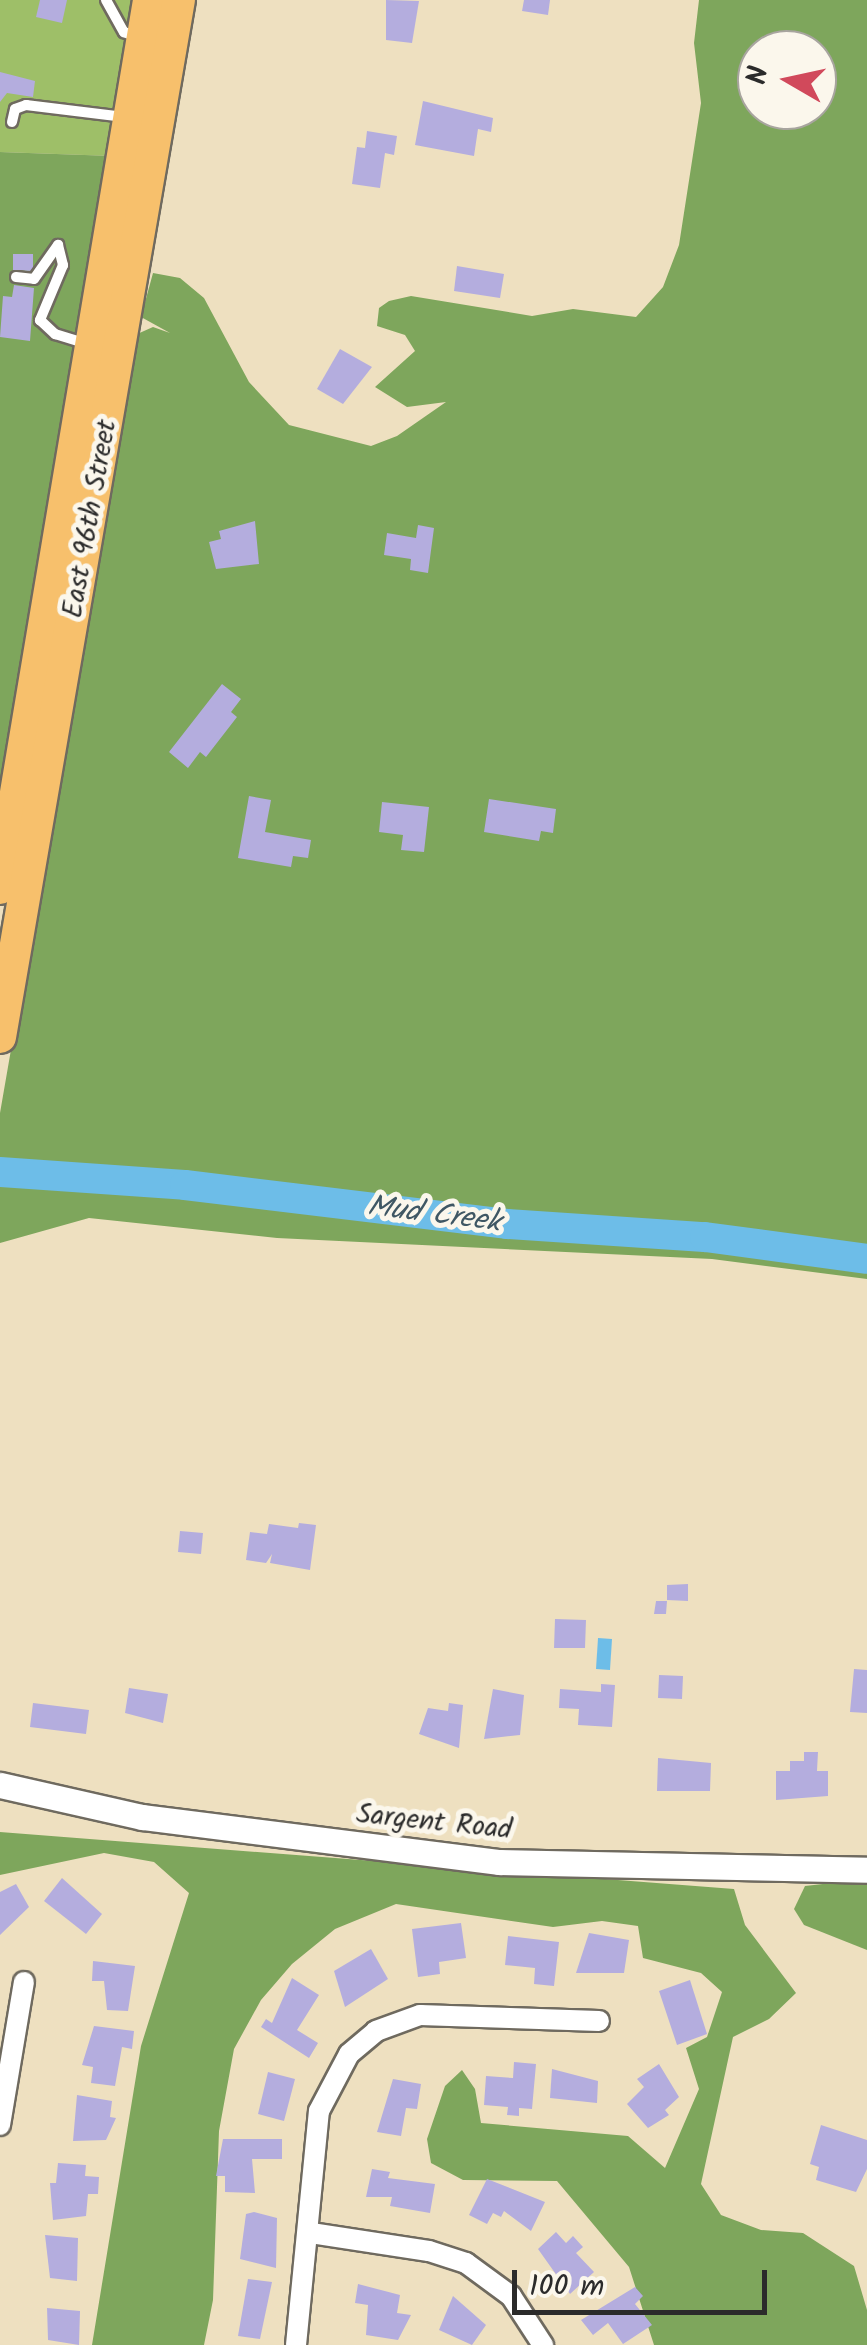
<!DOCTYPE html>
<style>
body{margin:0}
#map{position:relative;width:867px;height:2345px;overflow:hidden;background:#eee0c0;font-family:Kalam,sans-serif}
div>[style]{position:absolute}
.green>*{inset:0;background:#9ebf68}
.forest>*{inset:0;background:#7ea65c}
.water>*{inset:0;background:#6dbde8}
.river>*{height:30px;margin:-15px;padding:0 15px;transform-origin:15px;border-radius:15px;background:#6dbde8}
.building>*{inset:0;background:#b4adde}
.roads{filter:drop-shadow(2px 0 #6f6a5f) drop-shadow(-2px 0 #6f6a5f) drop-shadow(0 2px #6f6a5f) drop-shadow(0 -2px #6f6a5f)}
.service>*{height:10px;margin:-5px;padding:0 5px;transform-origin:5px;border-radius:5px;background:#fff}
.minor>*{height:20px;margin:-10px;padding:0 10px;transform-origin:10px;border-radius:10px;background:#fff}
.tertiary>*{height:25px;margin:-12.5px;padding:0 12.5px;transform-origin:12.5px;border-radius:12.5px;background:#fff}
.primary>*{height:32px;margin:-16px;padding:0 16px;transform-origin:16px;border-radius:16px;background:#f7c06c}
span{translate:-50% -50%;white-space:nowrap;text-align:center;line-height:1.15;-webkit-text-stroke:10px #fbf7ec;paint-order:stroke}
.street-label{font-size:28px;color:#2b2b2b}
.water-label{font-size:30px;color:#3f5764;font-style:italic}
.north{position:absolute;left:737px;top:30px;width:100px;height:100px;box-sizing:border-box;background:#fbf7ec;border:2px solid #a8a59f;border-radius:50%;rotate:279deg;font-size:28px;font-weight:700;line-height:40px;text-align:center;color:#2b2b2b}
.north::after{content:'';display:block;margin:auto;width:35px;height:45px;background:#d1495b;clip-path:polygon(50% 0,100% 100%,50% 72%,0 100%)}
.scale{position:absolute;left:512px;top:2270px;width:255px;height:45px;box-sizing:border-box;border:5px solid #2b2b2b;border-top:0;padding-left:12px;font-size:30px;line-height:35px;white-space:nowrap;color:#2b2b2b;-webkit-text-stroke:8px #fbf7ec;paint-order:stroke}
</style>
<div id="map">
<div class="green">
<div style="clip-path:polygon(0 0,141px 0,113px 156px,0 152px)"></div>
</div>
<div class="forest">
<div style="clip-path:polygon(evenodd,699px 0,867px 0,867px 1279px,712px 1259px,277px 1238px,89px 1218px,0 1243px,0 1113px,135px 335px,153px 327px,170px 333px,141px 317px,153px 273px,180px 278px,204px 298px,249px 382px,289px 425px,371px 446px,397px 436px,446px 402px,407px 407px,375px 387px,415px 351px,405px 335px,377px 326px,379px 308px,389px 301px,411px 296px,532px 316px,573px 309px,636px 317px,663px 287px,679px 245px,701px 103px,694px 43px,699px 0,757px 50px,817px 50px,817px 110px,757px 110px,757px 50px)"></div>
<div style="clip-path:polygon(0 152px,113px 156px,0 794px)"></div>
<div style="clip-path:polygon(0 1832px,734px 1889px,745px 1925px,796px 1993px,769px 2019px,733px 2037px,701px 2184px,721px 2215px,761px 2230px,803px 2233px,854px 2266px,867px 2310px,867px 2345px,654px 2345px,629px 2267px,557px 2181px,463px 2180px,431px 2163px,427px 2139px,445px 2086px,462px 2070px,475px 2089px,481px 2123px,628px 2136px,665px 2168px,699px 2089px,686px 2048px,707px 2037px,722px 1992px,701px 1973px,643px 1958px,638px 1926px,602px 1921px,553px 1927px,396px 1904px,335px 1929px,292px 1964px,261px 2000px,234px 2049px,219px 2131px,213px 2300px,204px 2345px,92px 2345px,141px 2046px,189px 1893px,154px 1862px,104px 1853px,0 1875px)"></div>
<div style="clip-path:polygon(867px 1879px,867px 1950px,804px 1925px,794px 1909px,805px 1886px)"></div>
</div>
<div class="water">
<div style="clip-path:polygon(598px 1638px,612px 1639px,610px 1670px,596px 1669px)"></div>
</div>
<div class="river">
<div style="left:0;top:1172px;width:185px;rotate:4deg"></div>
<div style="left:185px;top:1185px;width:324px;rotate:6.9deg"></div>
<div style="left:507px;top:1224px;width:198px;rotate:3.8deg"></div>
<div style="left:705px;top:1237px;width:163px;rotate:7.7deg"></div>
</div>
<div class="building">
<div style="clip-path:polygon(40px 0,67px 0,62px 23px,36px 17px)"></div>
<div style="clip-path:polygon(386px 0,419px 1px,412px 43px,386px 40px)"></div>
<div style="clip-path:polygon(524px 0,550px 0,548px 15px,522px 11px)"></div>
<div style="clip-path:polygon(0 72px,35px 81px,33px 97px,7px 93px,0 102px)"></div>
<div style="clip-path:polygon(423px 101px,493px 118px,491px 132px,478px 129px,474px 156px,415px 145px)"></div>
<div style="clip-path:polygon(367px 131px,397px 136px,394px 155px,385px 153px,380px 188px,352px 184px,357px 147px,365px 148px)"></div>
<div style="clip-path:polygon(13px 254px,33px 254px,33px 271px,13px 270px)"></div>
<div style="clip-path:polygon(457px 266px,504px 274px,500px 298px,454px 291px)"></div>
<div style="clip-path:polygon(14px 285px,34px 288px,30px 341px,0 337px,3px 296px,12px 297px)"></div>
<div style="clip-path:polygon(340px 349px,372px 367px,343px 404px,317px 389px)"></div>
<div style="clip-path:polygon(255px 521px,259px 564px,216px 569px,209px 542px,221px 539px,219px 531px)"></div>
<div style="clip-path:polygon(418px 525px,434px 528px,428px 573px,410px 570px,411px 559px,384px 555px,387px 533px,416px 538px)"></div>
<div style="clip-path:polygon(222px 684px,241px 699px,231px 712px,237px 717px,206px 757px,200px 752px,188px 768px,169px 752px)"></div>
<div style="clip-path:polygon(249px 796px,271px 800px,265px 832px,311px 840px,308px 858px,293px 856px,291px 867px,238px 858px)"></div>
<div style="clip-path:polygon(489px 799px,556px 809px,553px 833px,541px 831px,539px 841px,484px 832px)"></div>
<div style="clip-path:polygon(382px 802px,429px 807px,424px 852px,401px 850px,403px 835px,379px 832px)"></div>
<div style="clip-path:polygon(299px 1523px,316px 1525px,310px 1570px,270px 1563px,272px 1554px,266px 1563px,246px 1560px,250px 1532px,267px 1534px,269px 1524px,298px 1528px)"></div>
<div style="clip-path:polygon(180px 1531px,203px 1533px,201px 1554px,178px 1552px)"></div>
<div style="clip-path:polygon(688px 1584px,688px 1601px,667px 1600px,667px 1585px)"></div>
<div style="clip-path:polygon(656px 1601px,667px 1601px,666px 1614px,654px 1614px)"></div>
<div style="clip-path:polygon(555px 1619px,586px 1620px,585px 1648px,554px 1648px)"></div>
<div style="clip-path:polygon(854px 1669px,867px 1670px,867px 1713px,850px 1712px)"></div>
<div style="clip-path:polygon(659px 1675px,683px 1676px,682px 1699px,658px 1698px)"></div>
<div style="clip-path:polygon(601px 1684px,615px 1685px,612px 1727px,578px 1725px,579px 1709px,559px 1708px,560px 1689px,601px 1692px)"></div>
<div style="clip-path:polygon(129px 1688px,168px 1694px,163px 1723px,125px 1713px)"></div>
<div style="clip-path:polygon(493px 1689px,524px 1695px,520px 1735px,484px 1739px)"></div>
<div style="clip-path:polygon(33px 1703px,89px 1710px,86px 1734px,30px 1727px)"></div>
<div style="clip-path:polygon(449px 1703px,463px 1705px,459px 1748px,419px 1734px,428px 1708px,448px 1711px)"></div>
<div style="clip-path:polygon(804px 1752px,818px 1752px,817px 1771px,828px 1771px,828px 1796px,776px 1800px,776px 1771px,790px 1771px,790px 1761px,804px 1761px)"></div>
<div style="clip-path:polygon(658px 1758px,711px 1763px,710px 1791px,657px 1791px)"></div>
<div style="clip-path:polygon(62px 1878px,102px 1914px,86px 1934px,44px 1901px)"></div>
<div style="clip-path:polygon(16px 1884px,29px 1907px,0 1935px,0 1892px)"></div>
<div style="clip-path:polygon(461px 1923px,466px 1958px,439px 1962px,440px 1974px,418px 1977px,412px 1929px)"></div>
<div style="clip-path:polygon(589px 1933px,629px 1940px,624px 1973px,576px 1973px)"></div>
<div style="clip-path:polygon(508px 1936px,559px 1942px,554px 1986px,534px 1984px,535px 1968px,505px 1965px)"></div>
<div style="clip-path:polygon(371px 1949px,388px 1979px,345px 2007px,334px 1971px)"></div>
<div style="clip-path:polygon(93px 1961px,135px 1966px,128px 2011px,107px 2010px,104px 1981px,92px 1981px)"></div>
<div style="clip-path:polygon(292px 1978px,319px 1995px,297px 2030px,318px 2043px,309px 2058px,261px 2027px,266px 2019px,272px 2023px)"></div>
<div style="clip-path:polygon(690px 1980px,707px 2034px,677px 2045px,659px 1991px)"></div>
<div style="clip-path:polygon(94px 2026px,134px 2031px,132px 2049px,122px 2047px,115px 2086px,91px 2083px,93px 2067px,82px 2065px)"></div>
<div style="clip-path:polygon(514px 2062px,536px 2064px,532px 2109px,519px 2108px,519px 2116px,507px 2115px,508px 2107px,484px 2105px,486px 2076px,513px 2078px)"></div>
<div style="clip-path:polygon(659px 2064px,679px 2097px,665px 2110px,669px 2115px,648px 2128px,627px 2104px,644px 2087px,637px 2079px)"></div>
<div style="clip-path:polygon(552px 2069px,598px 2081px,597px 2103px,550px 2098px)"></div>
<div style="clip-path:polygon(268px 2072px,295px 2079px,284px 2121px,258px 2114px)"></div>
<div style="clip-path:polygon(393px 2079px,421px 2084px,417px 2109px,406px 2108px,401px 2136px,377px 2132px)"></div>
<div style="clip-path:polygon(77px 2095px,112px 2101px,110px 2117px,116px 2118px,106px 2140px,73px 2141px)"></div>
<div style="clip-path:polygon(821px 2125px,867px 2140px,867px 2169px,856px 2192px,816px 2180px,819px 2167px,810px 2164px)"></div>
<div style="clip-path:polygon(223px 2139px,282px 2139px,282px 2159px,252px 2159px,255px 2193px,225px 2192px,225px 2176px,216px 2176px)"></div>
<div style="clip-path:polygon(58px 2163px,86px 2165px,85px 2176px,99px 2177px,98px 2194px,88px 2194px,86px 2216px,53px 2220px,50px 2183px,56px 2183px)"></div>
<div style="clip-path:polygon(372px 2169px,390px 2172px,388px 2178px,435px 2184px,430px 2213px,390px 2206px,392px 2197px,366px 2197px)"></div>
<div style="clip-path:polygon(487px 2179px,545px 2202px,531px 2231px,504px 2211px,501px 2217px,493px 2213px,487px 2224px,469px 2215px)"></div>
<div style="clip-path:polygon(254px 2212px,277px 2218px,276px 2268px,240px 2259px,246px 2214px)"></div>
<div style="clip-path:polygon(556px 2232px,566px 2243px,573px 2236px,583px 2247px,576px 2253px,594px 2272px,570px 2294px,538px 2249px)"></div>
<div style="clip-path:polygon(45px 2235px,78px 2238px,77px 2281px,50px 2278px)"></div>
<div style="clip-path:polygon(248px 2279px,272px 2282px,260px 2339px,238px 2336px)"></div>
<div style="clip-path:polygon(358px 2284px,400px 2295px,397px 2313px,411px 2315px,398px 2340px,366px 2335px,368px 2305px,355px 2303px)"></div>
<div style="clip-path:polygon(635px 2287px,643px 2296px,635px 2304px,652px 2325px,623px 2344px,608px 2323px,593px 2335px,581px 2320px)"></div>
<div style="clip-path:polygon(453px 2296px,486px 2325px,472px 2345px,439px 2330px)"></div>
<div style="clip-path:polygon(47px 2308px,80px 2311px,79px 2345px,48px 2340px)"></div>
</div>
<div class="roads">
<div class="service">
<div style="left:106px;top:0;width:37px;rotate:61deg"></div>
<div style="left:124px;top:32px;width:14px;rotate:21deg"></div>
<div style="left:12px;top:122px;width:13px;rotate:-77deg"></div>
<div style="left:15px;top:109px;width:12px;rotate:-20deg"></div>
<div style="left:26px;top:105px;width:99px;rotate:7deg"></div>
<div style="left:16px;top:277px;width:18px;rotate:6deg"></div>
<div style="left:34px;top:279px;width:42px;rotate:-54.8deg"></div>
<div style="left:58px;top:245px;width:21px;rotate:76deg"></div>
<div style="left:63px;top:265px;width:60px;rotate:112.7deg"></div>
<div style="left:40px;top:320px;width:21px;rotate:43deg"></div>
<div style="left:55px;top:334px;width:34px;rotate:17deg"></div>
</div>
<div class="minor">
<div style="left:0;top:2125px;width:145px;rotate:-80.5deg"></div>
<div style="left:311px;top:2233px;width:119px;rotate:8.7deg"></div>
<div style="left:429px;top:2251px;width:39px;rotate:18deg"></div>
<div style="left:466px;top:2263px;width:56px;rotate:36.3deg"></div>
<div style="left:511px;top:2296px;width:59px;rotate:56.9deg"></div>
<div style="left:296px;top:2345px;width:235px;rotate:-84.4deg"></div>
<div style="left:319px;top:2111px;width:64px;rotate:-62.2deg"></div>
<div style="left:349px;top:2054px;width:35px;rotate:-40deg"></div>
<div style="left:376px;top:2031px;width:47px;rotate:-20deg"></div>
<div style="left:420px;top:2015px;width:179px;rotate:1.9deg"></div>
</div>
<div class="tertiary">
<div style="left:0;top:1785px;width:146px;rotate:12.7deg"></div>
<div style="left:142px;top:1817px;width:360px;rotate:7.2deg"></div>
<div style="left:499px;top:1862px;width:368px;rotate:1.2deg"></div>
</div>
<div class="primary">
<div style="left:0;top:888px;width:900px;rotate:-80.47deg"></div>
<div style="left:0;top:1037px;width:1052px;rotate:-80.21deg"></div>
</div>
</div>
<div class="street-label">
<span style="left:91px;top:519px;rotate:-80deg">East 96th Street</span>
<span style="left:434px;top:1823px;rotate:6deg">Sargent Road</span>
</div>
<div class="water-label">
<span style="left:434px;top:1215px;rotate:7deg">Mud Creek</span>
</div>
<div class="north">N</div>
<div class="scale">100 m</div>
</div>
